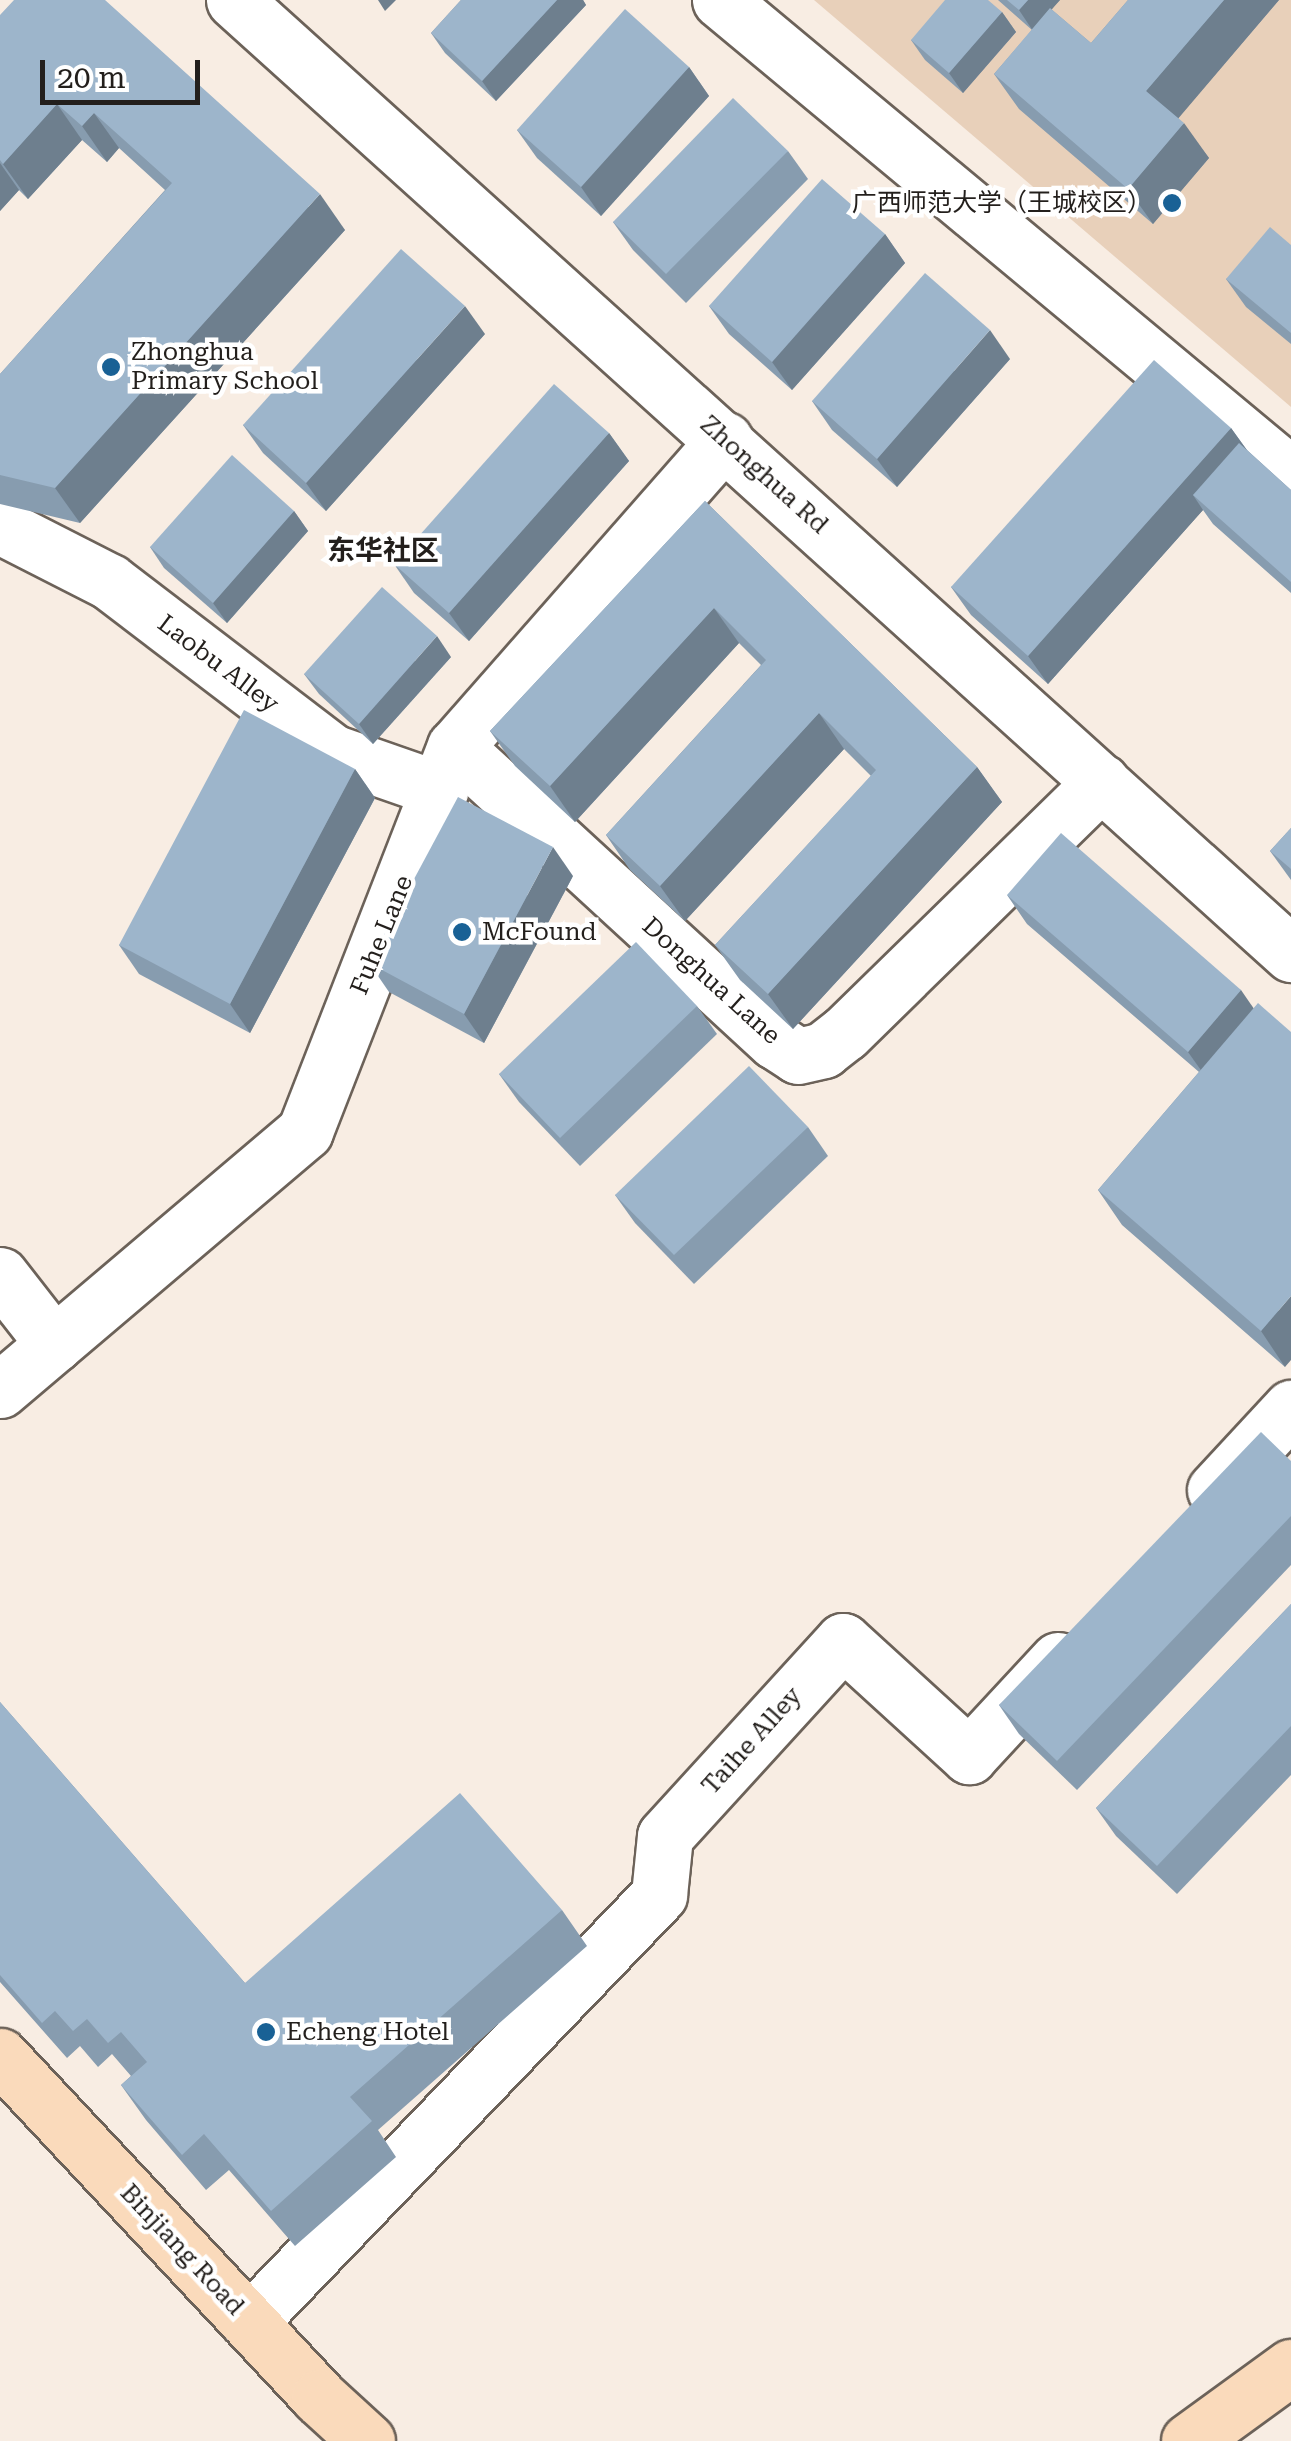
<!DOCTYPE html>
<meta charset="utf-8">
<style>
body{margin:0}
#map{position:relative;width:1291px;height:2441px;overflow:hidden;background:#f8ede3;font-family:"Roboto Serif","Noto Sans SC",serif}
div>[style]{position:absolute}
.green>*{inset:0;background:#e8d0ba}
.roads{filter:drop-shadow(2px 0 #6c6259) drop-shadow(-2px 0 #6c6259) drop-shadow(0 2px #6c6259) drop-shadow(0 -2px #6c6259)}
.minor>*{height:55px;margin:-27.5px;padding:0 27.5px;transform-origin:27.5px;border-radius:27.5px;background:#fff}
.major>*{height:55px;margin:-27.5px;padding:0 27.5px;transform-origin:27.5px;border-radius:27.5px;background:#fadabb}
.wall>*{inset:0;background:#879caf}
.shaded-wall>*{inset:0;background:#6e7f8e}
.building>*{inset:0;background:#9db5cb}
.dots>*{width:28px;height:28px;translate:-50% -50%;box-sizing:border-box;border:5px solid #fff;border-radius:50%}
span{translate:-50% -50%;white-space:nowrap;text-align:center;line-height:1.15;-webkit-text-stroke:9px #fff;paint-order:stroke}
.poi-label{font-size:25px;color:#231f1c}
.right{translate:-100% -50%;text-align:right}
.left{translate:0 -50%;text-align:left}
.street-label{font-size:25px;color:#231f1c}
.neighbourhood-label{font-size:28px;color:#231f1c;font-weight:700}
.scale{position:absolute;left:40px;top:60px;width:160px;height:45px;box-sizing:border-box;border:5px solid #231f1c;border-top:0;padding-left:12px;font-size:30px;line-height:35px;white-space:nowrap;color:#231f1c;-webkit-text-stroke:8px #fff;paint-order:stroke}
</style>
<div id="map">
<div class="green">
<div style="clip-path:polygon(814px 0,1291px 0,1291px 407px)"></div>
</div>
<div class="roads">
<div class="minor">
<div style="left:234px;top:0;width:1424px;rotate:42.07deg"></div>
<div style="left:720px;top:0;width:743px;rotate:39.76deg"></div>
<div style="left:0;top:526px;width:123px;rotate:27deg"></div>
<div style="left:110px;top:582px;width:280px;rotate:37.4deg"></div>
<div style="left:332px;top:752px;width:115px;rotate:19.2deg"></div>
<div style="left:455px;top:747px;width:435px;rotate:42.6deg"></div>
<div style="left:775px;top:1041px;width:27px;rotate:33deg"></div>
<div style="left:798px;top:1056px;width:26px;rotate:-13deg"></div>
<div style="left:823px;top:1050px;width:28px;rotate:-38deg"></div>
<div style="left:845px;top:1033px;width:359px;rotate:-44.4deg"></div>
<div style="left:0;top:1275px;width:88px;rotate:52deg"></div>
<div style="left:0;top:1390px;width:400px;rotate:-40.3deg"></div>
<div style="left:305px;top:1131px;width:412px;rotate:-68.7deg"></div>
<div style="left:455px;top:747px;width:409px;rotate:-48.7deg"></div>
<div style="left:1215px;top:1490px;width:112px;rotate:-47.2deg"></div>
<div style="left:249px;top:2322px;width:592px;rotate:-46.16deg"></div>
<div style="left:659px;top:1895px;width:59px;rotate:-84.2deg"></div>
<div style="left:665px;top:1836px;width:264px;rotate:-47.6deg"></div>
<div style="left:843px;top:1641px;width:171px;rotate:42.4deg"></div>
<div style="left:969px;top:1756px;width:131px;rotate:-47.2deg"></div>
</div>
<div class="major">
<div style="left:0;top:2056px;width:467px;rotate:46.9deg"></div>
<div style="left:319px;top:2397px;width:65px;rotate:42.5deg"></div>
<div style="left:1189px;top:2441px;width:126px;rotate:-36deg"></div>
</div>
</div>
<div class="wall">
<div style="clip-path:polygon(461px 0,583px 0,586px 5px,496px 101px,445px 53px,431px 33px)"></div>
<div style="clip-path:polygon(998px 0,1060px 0,1051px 9px,1091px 43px,1128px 0,1279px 0,1178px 118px,1209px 158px,1153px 224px,1019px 109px,994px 74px,1032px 30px)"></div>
<div style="clip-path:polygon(1002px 12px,1016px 32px,963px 93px,925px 60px,911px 40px)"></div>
<div style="clip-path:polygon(0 15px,345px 230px,80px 523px,0 504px,0 374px,165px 190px,119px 148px,107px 162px,82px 140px,28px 199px,19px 190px,0 211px)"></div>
<div style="clip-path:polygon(689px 67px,709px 96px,601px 216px,537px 158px,517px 130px)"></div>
<div style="clip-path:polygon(788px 151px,808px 179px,686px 303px,633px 250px,613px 222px)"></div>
<div style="clip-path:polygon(885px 234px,905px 263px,792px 390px,729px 334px,709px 306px)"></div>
<div style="clip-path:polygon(1291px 245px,1291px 344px,1246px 307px,1226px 279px)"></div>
<div style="clip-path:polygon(485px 334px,326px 511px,263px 453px,243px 425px)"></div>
<div style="clip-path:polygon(1010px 359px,897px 487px,832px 430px,812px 401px)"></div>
<div style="clip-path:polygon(1231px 428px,1247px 450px,1291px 490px,1291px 593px,1213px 524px,1203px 510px,1048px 684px,971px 615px,951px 587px)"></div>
<div style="clip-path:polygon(609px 433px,629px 461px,469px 641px,414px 593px,394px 564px)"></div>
<div style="clip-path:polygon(705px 501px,977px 767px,1002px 802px,793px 1029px,740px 980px,715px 945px,871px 776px,844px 749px,685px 921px,630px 870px,606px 835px,761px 665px,739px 643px,575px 822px,515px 766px,490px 731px)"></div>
<div style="clip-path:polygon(294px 511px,308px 531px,227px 623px,164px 568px,150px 547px)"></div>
<div style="clip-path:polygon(451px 657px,373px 744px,319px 694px,304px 674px)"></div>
<div style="clip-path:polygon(355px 769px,375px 798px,250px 1033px,139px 974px,119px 945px)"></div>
<div style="clip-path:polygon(1291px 828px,1291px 880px,1270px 851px)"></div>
<div style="clip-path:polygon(573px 876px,484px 1043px,389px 992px,369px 963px)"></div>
<div style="clip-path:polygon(1007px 895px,1241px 990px,1285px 1367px,1122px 1225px,1098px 1190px,1199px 1072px,1027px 924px)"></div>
<div style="clip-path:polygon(697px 1006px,717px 1034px,580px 1166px,519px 1102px,499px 1074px)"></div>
<div style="clip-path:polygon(808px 1127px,828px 1156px,694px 1284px,635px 1223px,615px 1195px)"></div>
<div style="clip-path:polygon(1291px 1461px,1291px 1565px,1077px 1790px,1019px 1734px,999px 1705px)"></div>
<div style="clip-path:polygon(1291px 1604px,1291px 1775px,1177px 1894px,1116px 1836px,1096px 1808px)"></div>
<div style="clip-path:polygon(0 1702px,245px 1983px,562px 1910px,587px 1946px,378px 2130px,396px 2157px,295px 2246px,229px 2170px,206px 2190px,146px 2120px,121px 2085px,131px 2076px,112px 2054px,98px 2067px,80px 2046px,67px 2058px,0 1982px)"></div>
</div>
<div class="shaded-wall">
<div style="clip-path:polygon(378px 0,396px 0,385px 11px)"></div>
<div style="clip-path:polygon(557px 0,583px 0,586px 5px,496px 101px,482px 81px)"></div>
<div style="clip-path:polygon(1028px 0,1060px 0,1033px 31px,1019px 10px)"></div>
<div style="clip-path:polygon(1224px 0,1279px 0,1171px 127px,1146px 91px)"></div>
<div style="clip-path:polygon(1002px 12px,1016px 32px,963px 93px,949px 73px)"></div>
<div style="clip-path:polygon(689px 67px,709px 96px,601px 216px,581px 187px)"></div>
<div style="clip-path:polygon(57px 104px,82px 140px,28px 199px,3px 164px)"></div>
<div style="clip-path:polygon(94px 113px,119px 148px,107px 162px,82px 126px)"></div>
<div style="clip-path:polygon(1184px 123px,1209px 158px,1153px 224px,1128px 189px)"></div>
<div style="clip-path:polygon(0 163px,19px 190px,0 211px)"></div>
<div style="clip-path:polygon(320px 194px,345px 230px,80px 523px,55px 488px)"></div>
<div style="clip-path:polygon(885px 234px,905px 263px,792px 390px,772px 362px)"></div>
<div style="clip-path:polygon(465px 306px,485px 334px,326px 511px,306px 483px)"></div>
<div style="clip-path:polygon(990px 330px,1010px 359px,897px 487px,877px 459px)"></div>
<div style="clip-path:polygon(1231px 428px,1251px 456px,1193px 495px,1203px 510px,1048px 684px,1028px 656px)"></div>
<div style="clip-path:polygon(609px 433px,629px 461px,469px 641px,449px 613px)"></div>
<div style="clip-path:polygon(294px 511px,308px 531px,227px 623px,213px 603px)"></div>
<div style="clip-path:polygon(714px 608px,739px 643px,575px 822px,550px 786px)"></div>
<div style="clip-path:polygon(437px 636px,451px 657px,373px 744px,359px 724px)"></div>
<div style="clip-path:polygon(819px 713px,844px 749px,685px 921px,660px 886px)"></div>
<div style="clip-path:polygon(977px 767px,1002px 802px,793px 1029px,768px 994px)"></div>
<div style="clip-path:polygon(355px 769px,375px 798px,250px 1033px,230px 1004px)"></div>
<div style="clip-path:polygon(553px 847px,573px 876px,484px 1043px,464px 1014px)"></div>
<div style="clip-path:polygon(1241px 990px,1261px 1019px,1208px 1080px,1188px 1052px)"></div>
<div style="clip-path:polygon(1291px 1296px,1291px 1360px,1285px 1367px,1261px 1331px)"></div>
</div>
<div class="building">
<div style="clip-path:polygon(14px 0,105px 0,320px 194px,55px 488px,0 475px,0 374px,172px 183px,94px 113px,82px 126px,57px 104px,3px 164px,0 160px,0 15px)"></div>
<div style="clip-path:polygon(461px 0,557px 0,482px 81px,431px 33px)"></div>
<div style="clip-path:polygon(945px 0,988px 0,1002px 12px,949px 73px,911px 40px)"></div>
<div style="clip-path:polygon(1007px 0,1028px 0,1019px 10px)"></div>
<div style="clip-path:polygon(1128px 0,1224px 0,1146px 91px,1184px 123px,1128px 189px,994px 74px,1050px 8px,1091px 43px)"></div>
<div style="clip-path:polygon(625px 9px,689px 67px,581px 187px,517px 130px)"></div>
<div style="clip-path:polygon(733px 98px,788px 151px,666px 274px,613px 222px)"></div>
<div style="clip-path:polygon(822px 179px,885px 234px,772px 362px,709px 306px)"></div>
<div style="clip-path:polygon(1270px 227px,1291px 245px,1291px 333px,1226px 279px)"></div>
<div style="clip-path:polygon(401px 249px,465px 306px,306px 483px,243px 425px)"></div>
<div style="clip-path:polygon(925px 273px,990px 330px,877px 459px,812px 401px)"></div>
<div style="clip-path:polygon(1154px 360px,1231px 428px,1028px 656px,951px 587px)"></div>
<div style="clip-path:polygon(554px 384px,609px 433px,449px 613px,394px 564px)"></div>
<div style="clip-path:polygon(1239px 443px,1291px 490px,1291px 582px,1193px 495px)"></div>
<div style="clip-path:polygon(232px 455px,294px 511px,213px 603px,150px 547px)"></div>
<div style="clip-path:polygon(705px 501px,977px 767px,768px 994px,715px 945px,876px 770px,819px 713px,660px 886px,606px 835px,766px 660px,714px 608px,550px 786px,490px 731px)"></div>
<div style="clip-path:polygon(382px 587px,437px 636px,359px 724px,304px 674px)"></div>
<div style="clip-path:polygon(244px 710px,355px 769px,230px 1004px,119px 945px)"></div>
<div style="clip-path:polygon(458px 797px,553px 847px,464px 1014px,369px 963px)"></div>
<div style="clip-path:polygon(1291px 828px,1291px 869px,1270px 851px)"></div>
<div style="clip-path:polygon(1061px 833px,1241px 990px,1188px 1052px,1007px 895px)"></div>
<div style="clip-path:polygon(636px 942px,697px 1006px,560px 1138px,499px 1074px)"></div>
<div style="clip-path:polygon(1258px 1003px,1291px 1032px,1291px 1296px,1261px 1331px,1098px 1190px)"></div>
<div style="clip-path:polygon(749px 1066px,808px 1127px,674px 1255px,615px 1195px)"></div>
<div style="clip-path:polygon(1261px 1432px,1291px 1461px,1291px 1516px,1057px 1761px,999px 1705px)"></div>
<div style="clip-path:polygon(1291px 1604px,1291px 1726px,1157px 1866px,1096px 1808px)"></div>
<div style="clip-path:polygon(0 1702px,245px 1983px,460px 1793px,562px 1910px,350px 2097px,372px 2121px,271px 2211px,204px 2134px,182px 2155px,121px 2085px,147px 2062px,121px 2032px,108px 2043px,87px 2019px,73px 2031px,55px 2011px,42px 2023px,0 1975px)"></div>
</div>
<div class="dots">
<div style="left:1172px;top:203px;background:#196195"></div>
<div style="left:111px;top:367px;background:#196195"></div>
<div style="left:462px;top:932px;background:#196195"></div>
<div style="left:266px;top:2032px;background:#196195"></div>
</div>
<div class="poi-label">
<span class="right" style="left:1152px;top:203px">广西师范大学（王城校区）</span>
<span class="left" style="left:131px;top:367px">Zhonghua<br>Primary School</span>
<span class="left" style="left:482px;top:932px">McFound</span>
<span class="left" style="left:286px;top:2032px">Echeng Hotel</span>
</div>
<div class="street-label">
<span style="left:764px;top:475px;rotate:42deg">Zhonghua Rd</span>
<span style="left:218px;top:664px;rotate:37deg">Laobu Alley</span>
<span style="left:382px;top:935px;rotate:-68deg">Fuhe Lane</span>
<span style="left:711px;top:981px;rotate:42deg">Donghua Lane</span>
<span style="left:752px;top:1741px;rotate:-48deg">Taihe Alley</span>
<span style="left:182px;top:2250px;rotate:47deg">Binjiang Road</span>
</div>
<div class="neighbourhood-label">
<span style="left:383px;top:551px">东华社区</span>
</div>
<div class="scale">20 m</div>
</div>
